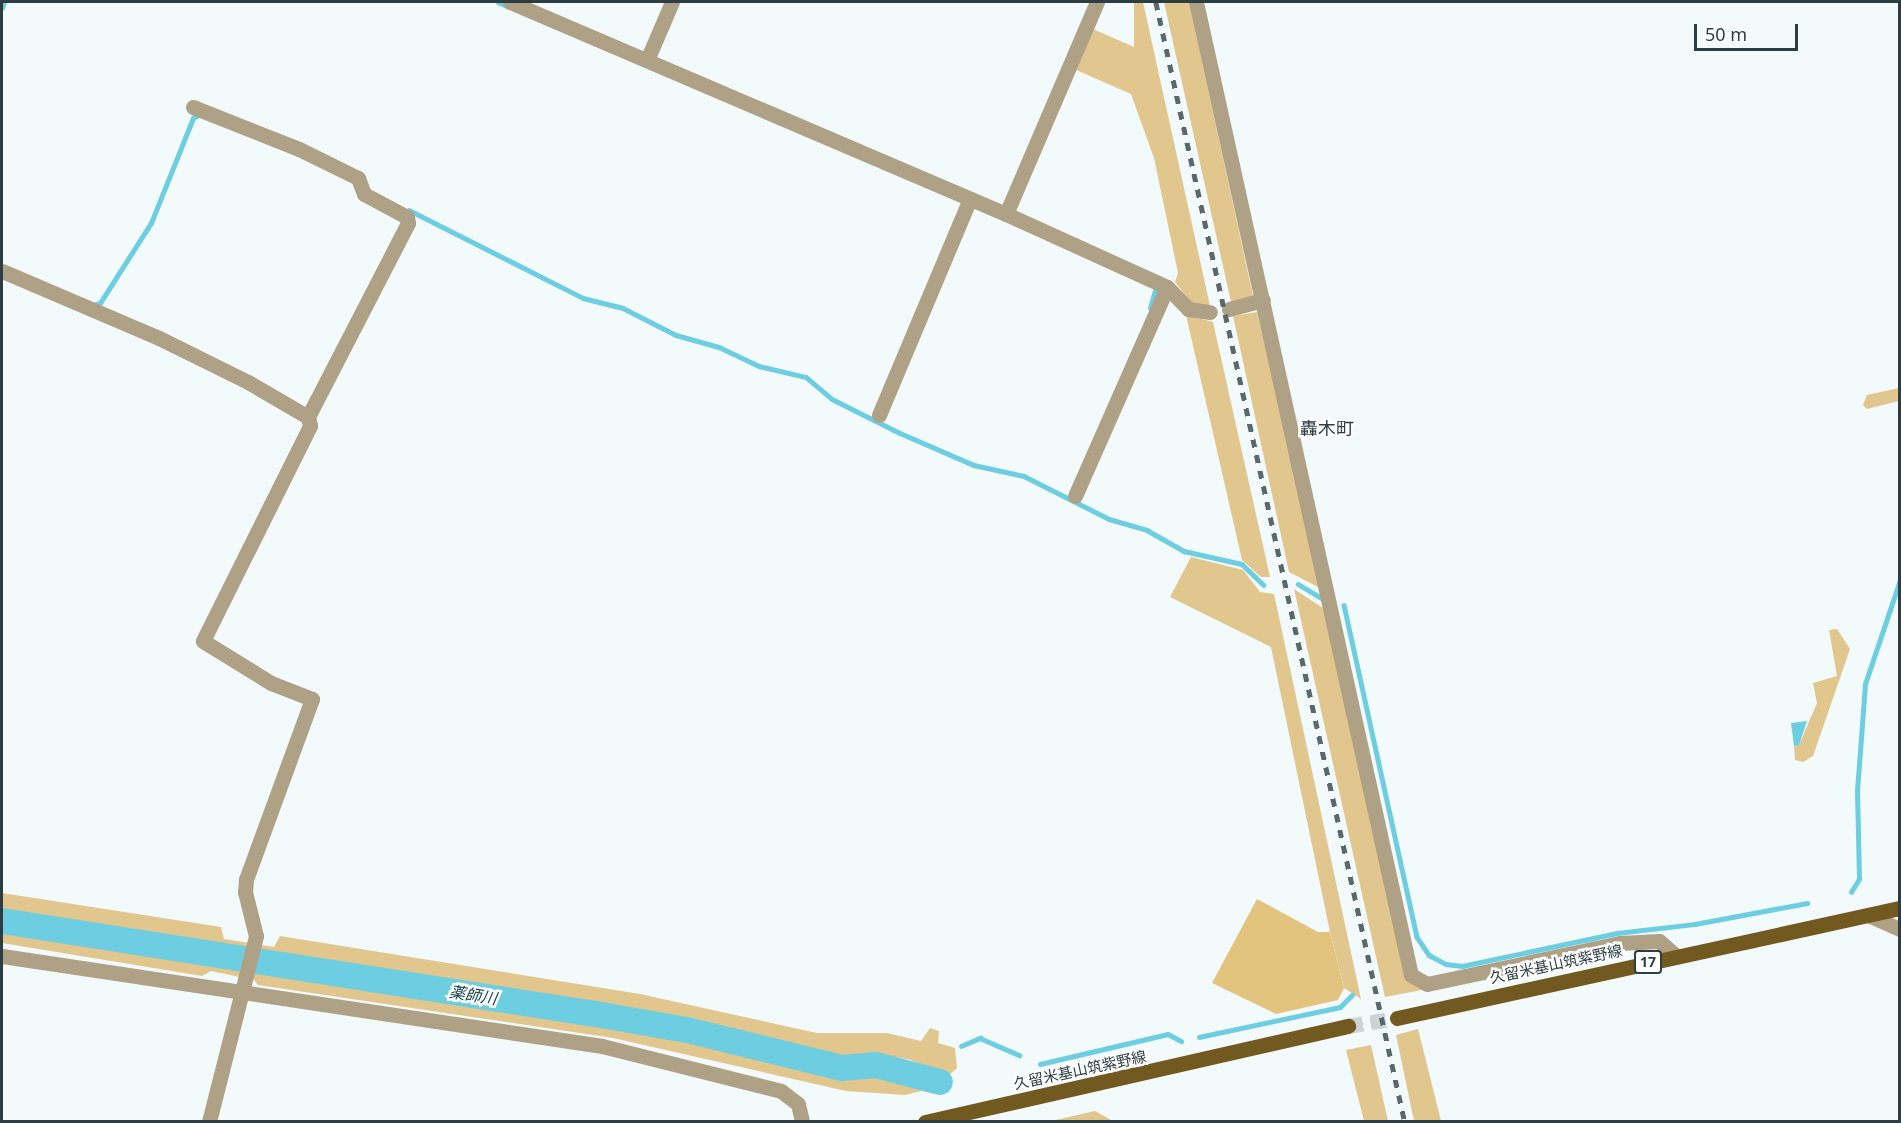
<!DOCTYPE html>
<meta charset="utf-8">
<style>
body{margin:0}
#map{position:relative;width:1901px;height:1123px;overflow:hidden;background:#f2fafc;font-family:"Noto Sans","Noto Sans JP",sans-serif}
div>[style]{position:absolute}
.green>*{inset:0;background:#e1c78d}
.forest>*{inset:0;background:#e3c47e}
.water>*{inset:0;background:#6ccee0}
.stream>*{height:4.5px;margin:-2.25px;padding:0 2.25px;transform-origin:2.25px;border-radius:2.25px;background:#6ccee0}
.river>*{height:26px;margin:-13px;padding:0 13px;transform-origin:13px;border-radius:13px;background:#6ccee0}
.major-tunnel>*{height:15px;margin-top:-7.5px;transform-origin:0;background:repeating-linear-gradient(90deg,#cbd4d7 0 15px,transparent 0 23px)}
.minor>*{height:15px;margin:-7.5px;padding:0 7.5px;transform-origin:7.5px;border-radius:7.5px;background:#aea185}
.major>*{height:15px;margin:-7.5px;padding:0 7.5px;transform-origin:7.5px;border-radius:7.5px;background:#71591f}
.rail>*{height:4.5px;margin-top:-2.25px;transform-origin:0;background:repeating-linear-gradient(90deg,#59686c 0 8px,transparent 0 16px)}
span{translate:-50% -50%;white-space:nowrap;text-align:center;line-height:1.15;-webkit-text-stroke:5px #fff;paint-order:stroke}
.shield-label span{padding:2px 4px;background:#fff;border:2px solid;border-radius:4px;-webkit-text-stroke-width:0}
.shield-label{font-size:14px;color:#2d3e42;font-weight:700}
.street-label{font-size:15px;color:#2d3e42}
.water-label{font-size:16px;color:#19464e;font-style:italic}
.quarter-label{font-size:18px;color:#2d3e42}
.frame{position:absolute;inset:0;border:3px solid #2d3e42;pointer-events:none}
.scale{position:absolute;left:1694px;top:24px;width:104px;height:27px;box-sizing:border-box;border:3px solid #2d3e42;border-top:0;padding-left:8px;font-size:18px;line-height:21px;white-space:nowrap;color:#2d3e42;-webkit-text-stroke:4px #fff;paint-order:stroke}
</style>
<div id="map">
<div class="green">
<div style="clip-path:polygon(1134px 2px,1143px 2px,1210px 306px,1193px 305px,1175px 282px,1178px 273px,1154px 158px,1131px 94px,1076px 70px,1093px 29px,1134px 47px)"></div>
<div style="clip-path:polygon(1164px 2px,1189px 2px,1253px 296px,1231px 302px)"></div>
<div style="clip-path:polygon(1257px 312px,1322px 589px,1289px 572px,1233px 316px)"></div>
<div style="clip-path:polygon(1186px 315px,1213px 322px,1270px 577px,1261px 577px,1242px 560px)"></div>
<div style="clip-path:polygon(1899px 388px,1899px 401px,1867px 409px,1863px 405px,1867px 395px)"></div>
<div style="clip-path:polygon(1191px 557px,1243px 570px,1260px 592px,1274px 594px,1361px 999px,1344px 988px,1330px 932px,1271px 647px,1170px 597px)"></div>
<div style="clip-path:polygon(1294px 589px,1326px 610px,1422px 990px,1385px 997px)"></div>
<div style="clip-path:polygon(1837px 629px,1850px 649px,1813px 756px,1803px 762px,1795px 760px,1794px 746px,1799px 745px,1817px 703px,1813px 683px,1837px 676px,1829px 630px)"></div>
<div style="clip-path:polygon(2px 893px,221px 927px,224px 939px,274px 947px,280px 936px,640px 994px,817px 1033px,887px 1033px,921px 1041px,930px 1028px,939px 1031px,938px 1043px,955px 1048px,957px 1068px,947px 1077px,911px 1060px,890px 1056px,840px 1057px,640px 1012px,2px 910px)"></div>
<div style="clip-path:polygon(2px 930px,626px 1029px,832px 1076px,900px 1078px,925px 1090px,905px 1095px,846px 1091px,613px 1038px,258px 985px,254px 980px,211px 971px,202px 976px,2px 943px)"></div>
<div style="clip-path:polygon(1418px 1029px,1441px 1121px,1414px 1121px,1396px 1035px)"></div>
<div style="clip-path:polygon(1371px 1045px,1388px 1121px,1364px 1121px,1346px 1050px)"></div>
<div style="clip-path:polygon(1095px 1111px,1113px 1121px,1051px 1121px)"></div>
</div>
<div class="forest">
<div style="clip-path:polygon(1257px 899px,1318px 932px,1330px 932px,1344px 988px,1338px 1000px,1276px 1014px,1212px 983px)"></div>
</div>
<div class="water">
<div style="clip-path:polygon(1807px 721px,1799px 745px,1794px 746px,1791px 723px)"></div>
</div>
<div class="stream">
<div style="left:498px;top:2px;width:10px;rotate:24deg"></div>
<div style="left:2px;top:8px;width:6px;rotate:-72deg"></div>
<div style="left:409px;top:210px;width:195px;rotate:26.8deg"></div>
<div style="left:583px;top:298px;width:41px;rotate:14deg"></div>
<div style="left:623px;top:308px;width:59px;rotate:27deg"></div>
<div style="left:676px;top:335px;width:45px;rotate:15.6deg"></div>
<div style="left:719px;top:347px;width:44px;rotate:25.4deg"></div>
<div style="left:759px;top:366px;width:48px;rotate:13.2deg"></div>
<div style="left:806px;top:377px;width:34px;rotate:40deg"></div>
<div style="left:832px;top:399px;width:76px;rotate:26.6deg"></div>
<div style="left:900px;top:433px;width:81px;rotate:23.4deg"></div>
<div style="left:974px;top:465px;width:51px;rotate:12.4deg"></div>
<div style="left:1024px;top:476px;width:95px;rotate:26.8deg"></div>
<div style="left:1109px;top:519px;width:40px;rotate:16deg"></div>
<div style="left:1147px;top:530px;width:43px;rotate:29.6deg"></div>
<div style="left:1184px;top:551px;width:59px;rotate:12.6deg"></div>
<div style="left:1242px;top:564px;width:30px;rotate:44deg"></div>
<div style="left:93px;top:305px;width:7px;rotate:-16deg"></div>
<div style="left:100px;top:303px;width:95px;rotate:-57.5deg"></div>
<div style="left:151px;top:223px;width:113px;rotate:-68.2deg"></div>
<div style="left:193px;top:118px;width:7px;rotate:-27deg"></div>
<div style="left:1150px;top:308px;width:22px;rotate:-74deg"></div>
<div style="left:1298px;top:584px;width:29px;rotate:31deg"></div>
<div style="left:1344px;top:605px;width:340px;rotate:77.6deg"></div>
<div style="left:1417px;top:937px;width:22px;rotate:56deg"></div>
<div style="left:1429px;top:955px;width:19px;rotate:28deg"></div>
<div style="left:1446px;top:964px;width:16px;rotate:7deg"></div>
<div style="left:1462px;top:966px;width:158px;rotate:-12deg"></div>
<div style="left:1617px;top:933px;width:79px;rotate:-6.6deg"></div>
<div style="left:1695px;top:924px;width:114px;rotate:-10.6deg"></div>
<div style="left:1851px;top:892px;width:15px;rotate:-58deg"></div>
<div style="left:1859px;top:879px;width:88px;rotate:-91.3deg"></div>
<div style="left:1857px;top:791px;width:107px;rotate:-85.7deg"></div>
<div style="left:1865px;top:684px;width:110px;rotate:-71.4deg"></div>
<div style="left:1199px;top:1037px;width:144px;rotate:-12deg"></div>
<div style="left:1340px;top:1007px;width:17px;rotate:-45deg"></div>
<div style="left:961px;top:1046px;width:21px;rotate:-23deg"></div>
<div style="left:980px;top:1038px;width:43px;rotate:23.6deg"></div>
<div style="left:1040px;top:1064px;width:131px;rotate:-13.2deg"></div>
<div style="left:1168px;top:1034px;width:15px;rotate:28deg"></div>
</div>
<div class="river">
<div style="left:2px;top:921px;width:606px;rotate:8.92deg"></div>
<div style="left:601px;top:1015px;width:87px;rotate:9.9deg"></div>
<div style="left:687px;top:1030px;width:160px;rotate:13.8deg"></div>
<div style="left:842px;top:1068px;width:34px;rotate:-5deg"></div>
<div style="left:876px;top:1065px;width:66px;rotate:14.9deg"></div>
</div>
<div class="major-tunnel">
<div style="left:1348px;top:1026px;width:50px;rotate:-9.3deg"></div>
</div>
<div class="minor">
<div style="left:510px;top:2px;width:539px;rotate:23.14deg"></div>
<div style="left:1006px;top:214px;width:177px;rotate:24.4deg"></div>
<div style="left:1167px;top:287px;width:30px;rotate:46deg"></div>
<div style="left:1188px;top:309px;width:22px;rotate:8deg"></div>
<div style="left:1196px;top:2px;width:996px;rotate:77.54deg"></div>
<div style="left:1411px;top:975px;width:18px;rotate:29deg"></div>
<div style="left:1427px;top:984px;width:197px;rotate:-12deg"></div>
<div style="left:1620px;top:943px;width:39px;rotate:-3deg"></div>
<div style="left:1659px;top:941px;width:23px;rotate:41deg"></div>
<div style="left:647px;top:60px;width:63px;rotate:-66.7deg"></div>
<div style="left:193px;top:107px;width:114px;rotate:21.6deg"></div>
<div style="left:299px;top:149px;width:66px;rotate:26.2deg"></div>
<div style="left:358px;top:178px;width:17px;rotate:69deg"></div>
<div style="left:364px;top:194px;width:49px;rotate:28.1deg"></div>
<div style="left:407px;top:217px;width:6px;rotate:81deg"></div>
<div style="left:408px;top:223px;width:218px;rotate:117.3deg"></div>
<div style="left:1006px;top:214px;width:231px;rotate:-66.8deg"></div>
<div style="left:2px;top:271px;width:171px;rotate:23.1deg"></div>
<div style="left:159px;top:338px;width:99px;rotate:26.3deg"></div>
<div style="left:248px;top:382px;width:69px;rotate:30.3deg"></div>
<div style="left:308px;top:417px;width:9px;rotate:77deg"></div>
<div style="left:310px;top:426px;width:240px;rotate:116.5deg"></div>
<div style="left:203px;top:641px;width:80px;rotate:31.7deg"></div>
<div style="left:271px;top:683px;width:44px;rotate:21.3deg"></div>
<div style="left:312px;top:699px;width:192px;rotate:110.1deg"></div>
<div style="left:246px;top:879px;width:13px;rotate:94deg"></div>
<div style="left:245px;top:892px;width:45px;rotate:76deg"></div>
<div style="left:256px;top:936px;width:192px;rotate:104.2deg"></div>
<div style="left:1229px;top:309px;width:35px;rotate:-15deg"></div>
<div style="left:879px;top:415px;width:234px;rotate:-67.2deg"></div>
<div style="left:1075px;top:496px;width:228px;rotate:-66.2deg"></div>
<div style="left:1868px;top:915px;width:35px;rotate:24deg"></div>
<div style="left:2px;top:956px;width:607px;rotate:8.53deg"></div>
<div style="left:602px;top:1046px;width:185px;rotate:14.1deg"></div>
<div style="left:781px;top:1091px;width:21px;rotate:37deg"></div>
<div style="left:798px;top:1104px;width:18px;rotate:77deg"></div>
</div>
<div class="major">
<div style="left:1397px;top:1018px;width:515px;rotate:-12.34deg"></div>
<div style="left:925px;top:1122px;width:434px;rotate:-12.8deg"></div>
</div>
<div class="rail">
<div style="left:1156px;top:2px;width:1147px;rotate:77.47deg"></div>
</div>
<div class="shield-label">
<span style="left:1648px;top:962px">17</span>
</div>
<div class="street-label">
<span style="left:1556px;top:964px;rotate:-12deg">久留米基山筑紫野線</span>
<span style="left:1080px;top:1070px;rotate:-12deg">久留米基山筑紫野線</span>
</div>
<div class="water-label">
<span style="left:473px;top:995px;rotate:9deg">薬師川</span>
</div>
<div class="quarter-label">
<span style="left:1327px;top:428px">轟木町</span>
</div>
<div class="frame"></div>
<div class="scale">50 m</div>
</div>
